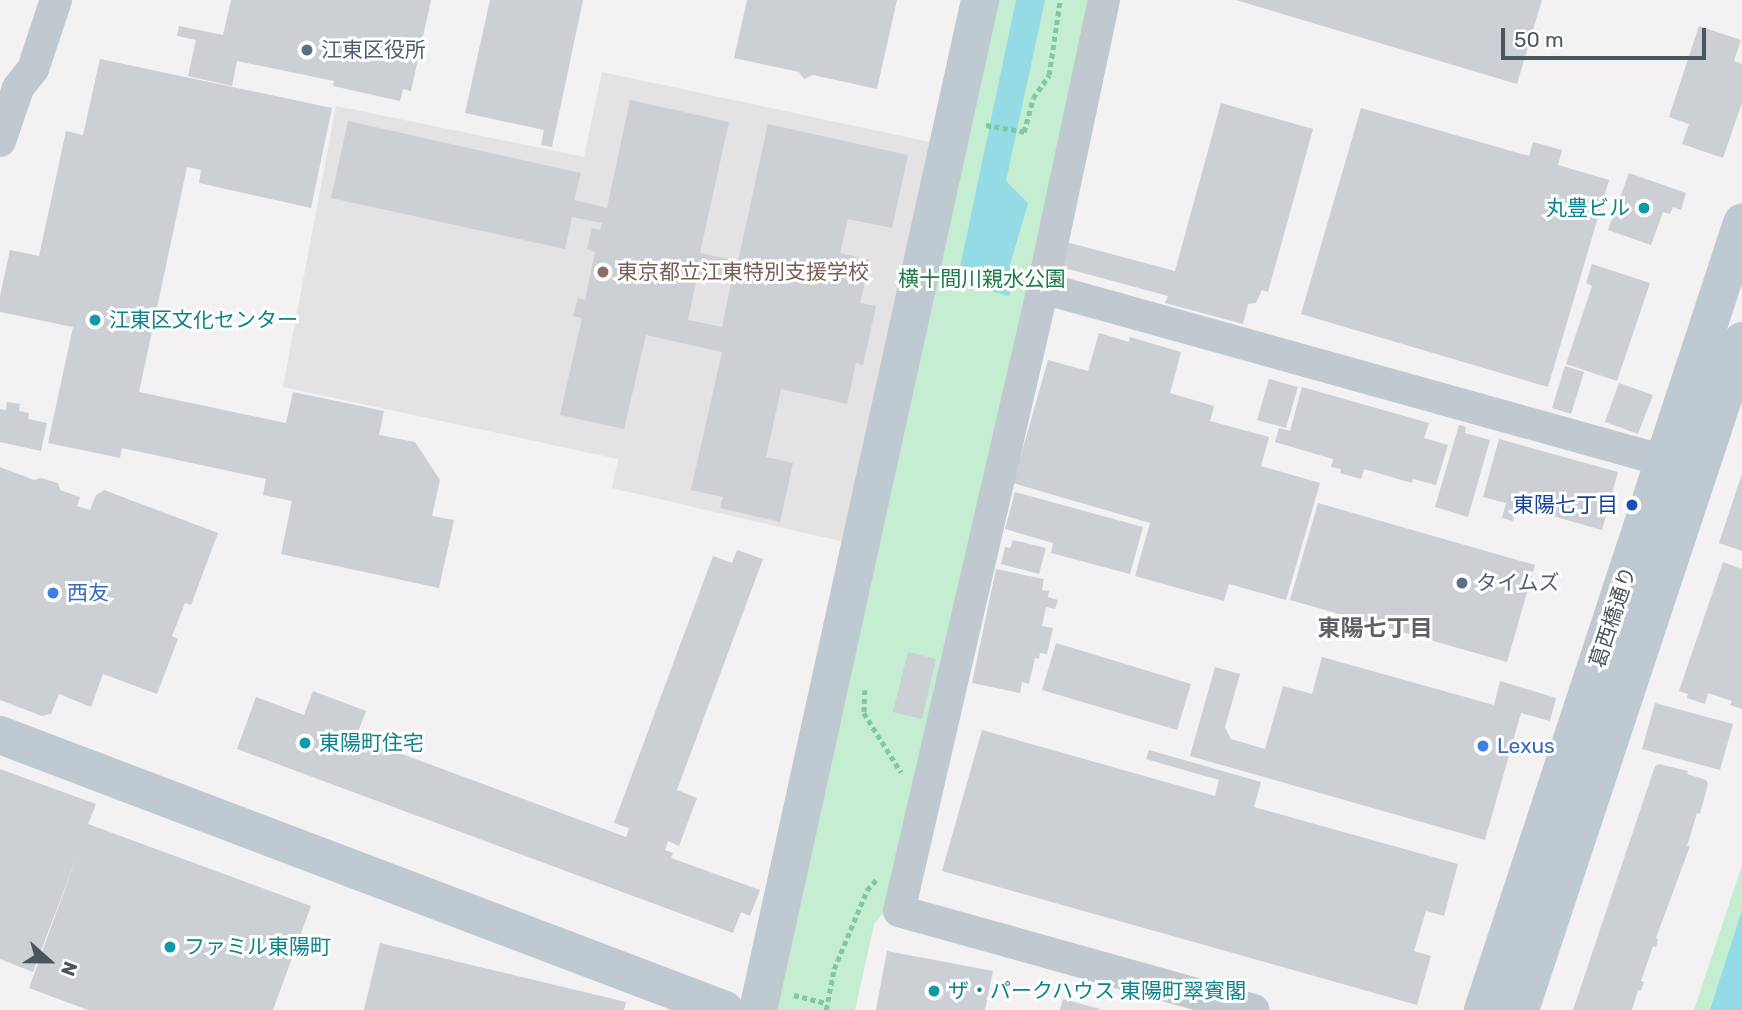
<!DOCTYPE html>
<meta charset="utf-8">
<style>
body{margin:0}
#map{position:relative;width:1742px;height:1010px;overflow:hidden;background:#f3f1f1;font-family:Rubik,"Noto Sans JP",sans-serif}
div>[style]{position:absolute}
.education>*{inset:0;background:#e4e2e3}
.green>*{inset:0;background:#c4edd1}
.water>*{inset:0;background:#94dbe6}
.building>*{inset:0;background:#cccfd3}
.path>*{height:4.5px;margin-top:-2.25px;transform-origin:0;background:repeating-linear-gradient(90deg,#7ec99f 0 5px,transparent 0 8.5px)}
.street>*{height:32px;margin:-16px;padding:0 16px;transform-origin:16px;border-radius:16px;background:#c0c9cf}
.secondary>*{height:38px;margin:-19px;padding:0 19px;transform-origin:19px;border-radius:19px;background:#bfc9d1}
.dots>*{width:19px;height:19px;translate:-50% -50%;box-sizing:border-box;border:4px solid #fff;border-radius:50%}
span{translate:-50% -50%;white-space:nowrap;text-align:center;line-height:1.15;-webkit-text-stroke:6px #fff;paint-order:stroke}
.service-label{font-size:21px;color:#4e5e75}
.left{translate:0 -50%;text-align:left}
.culture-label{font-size:21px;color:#0d838f}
.right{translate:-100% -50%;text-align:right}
.education-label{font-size:21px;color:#785e54}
.park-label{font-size:21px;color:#1e7b47}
.transit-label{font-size:21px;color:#164399}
.shop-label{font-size:21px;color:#366cbe}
.street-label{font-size:21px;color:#4a565d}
.neighbourhood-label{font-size:23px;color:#5e6266;font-weight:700}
.north{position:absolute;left:14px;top:926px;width:70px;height:70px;-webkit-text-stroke:5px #fff;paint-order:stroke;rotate:111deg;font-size:19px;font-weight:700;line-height:28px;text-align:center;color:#4a565d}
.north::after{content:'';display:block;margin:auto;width:24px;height:32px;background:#4a565d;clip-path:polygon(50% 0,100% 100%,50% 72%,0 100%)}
.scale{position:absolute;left:1501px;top:28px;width:205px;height:32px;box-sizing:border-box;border:4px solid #4a565d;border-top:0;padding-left:9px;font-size:21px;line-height:24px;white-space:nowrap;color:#4a565d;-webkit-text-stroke:5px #fff;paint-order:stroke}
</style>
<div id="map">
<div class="education">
<div style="clip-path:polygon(602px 72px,930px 142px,844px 542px,612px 488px,618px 459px,283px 387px,336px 106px,584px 157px)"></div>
</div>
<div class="green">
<div style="clip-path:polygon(991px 0,1094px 0,889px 906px,874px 924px,855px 1010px,769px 1010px)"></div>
<div style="clip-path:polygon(1742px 865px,1742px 1010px,1694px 1010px)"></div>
</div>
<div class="water">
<div style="clip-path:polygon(1016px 0,1045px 0,1006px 181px,1028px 203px,1010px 265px,1013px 267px,1009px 296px,957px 282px)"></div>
<div style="clip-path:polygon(1742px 910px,1742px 1010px,1710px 1010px)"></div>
</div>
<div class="building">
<div style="clip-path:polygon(231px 0,431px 0,411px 91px,403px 89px,400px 101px,333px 86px,334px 81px,237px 61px,232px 86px,188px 76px,196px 40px,177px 36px,179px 26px,223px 35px)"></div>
<div style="clip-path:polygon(490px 0,583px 0,552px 147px,541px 145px,544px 130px,465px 113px)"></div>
<div style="clip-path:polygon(747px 0,897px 0,877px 89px,813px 75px,804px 79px,799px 72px,734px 58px)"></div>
<div style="clip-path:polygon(1236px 0,1542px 0,1517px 84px)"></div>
<div style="clip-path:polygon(1699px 26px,1741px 40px,1734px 61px,1742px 64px,1742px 103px,1723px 158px,1682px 144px,1689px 124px,1669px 117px)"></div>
<div style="clip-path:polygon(100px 59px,332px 108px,311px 208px,199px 183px,201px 170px,187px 167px,139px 392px,286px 423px,293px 392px,384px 411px,379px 435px,415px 442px,440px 480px,432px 516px,454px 520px,439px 588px,281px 554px,292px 501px,263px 495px,266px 479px,122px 448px,120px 458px,48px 443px,73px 327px,0 312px,0 296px,10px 250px,39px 256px,66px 131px,83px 135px)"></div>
<div style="clip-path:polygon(evenodd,630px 100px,729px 122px,700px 253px,738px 261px,768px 124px,908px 155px,892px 228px,848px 219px,840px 253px,870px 260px,860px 303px,876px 306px,863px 365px,856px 363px,847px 404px,781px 389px,766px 457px,793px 463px,780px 522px,720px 508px,723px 497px,691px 490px,722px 352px,646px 335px,624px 429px,560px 415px,582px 318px,573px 316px,578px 298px,585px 300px,595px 252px,587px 249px,592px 228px,600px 230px,602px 223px,572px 217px,565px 249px,331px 198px,348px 121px,581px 173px,574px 200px,607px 208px,630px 100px,697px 276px,731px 283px,722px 327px,688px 320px,697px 276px)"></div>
<div style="clip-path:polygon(1221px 103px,1313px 129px,1268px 292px,1262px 290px,1256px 303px,1248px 304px,1243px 324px,1165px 303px,1168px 296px,1061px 267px,1066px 242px,1175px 271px)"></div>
<div style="clip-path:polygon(1361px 108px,1529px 156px,1533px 142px,1562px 150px,1558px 165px,1609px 180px,1548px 387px,1301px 314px)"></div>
<div style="clip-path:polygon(1629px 173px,1686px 193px,1681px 210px,1673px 207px,1670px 214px,1663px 212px,1651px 245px,1608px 230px)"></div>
<div style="clip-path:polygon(1592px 264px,1650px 283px,1617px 381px,1566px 364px,1592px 286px,1586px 283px)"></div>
<div style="clip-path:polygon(1099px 333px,1129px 342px,1130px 337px,1181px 352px,1170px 393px,1214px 406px,1210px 421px,1269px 437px,1261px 466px,1320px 483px,1286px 600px,1229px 584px,1224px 601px,1135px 576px,1150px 523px,1013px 483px,1048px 360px,1088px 371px)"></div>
<div style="clip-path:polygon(1565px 366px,1584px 372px,1571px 414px,1552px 408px)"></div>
<div style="clip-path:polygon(1269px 379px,1298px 387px,1286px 428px,1257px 420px)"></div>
<div style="clip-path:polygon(1619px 383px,1653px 395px,1638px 434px,1605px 422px)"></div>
<div style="clip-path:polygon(1302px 387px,1429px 423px,1424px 438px,1448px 445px,1436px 485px,1413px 479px,1412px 483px,1364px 469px,1361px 479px,1340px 473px,1341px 469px,1331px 467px,1333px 459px,1275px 442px,1279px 428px,1290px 431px)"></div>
<div style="clip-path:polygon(7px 402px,20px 404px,19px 411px,29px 413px,28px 419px,47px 423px,41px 451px,0 442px,0 409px,6px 410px)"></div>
<div style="clip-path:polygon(1459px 425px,1466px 427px,1465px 433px,1490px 440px,1468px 517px,1435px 507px)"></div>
<div style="clip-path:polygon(1499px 439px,1618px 472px,1602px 530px,1517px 506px,1513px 521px,1502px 518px,1506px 503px,1483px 497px)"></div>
<div style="clip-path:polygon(0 467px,34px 480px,41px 478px,58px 483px,60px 490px,80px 497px,77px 506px,90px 510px,96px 495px,104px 490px,218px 533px,191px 605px,185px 603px,172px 636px,178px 639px,157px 694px,103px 674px,91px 707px,59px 694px,51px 714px,42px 716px,0 700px)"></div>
<div style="clip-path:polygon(1742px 474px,1742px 551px,1719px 543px)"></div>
<div style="clip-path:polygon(1015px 492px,1143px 527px,1130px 574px,1051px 553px,1053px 543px,1005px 529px)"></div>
<div style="clip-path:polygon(1318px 503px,1535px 565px,1507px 662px,1290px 600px)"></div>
<div style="clip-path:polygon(1013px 540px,1046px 548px,1039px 574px,1001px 564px,1005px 547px,1010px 548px)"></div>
<div style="clip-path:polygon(737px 550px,763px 559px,677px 790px,697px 798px,679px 846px,668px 841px,665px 850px,673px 853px,671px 858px,760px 890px,750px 916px,741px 912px,733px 933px,237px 749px,256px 697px,304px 715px,313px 691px,366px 711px,356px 737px,626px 837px,629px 828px,614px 823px,713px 556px,732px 563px)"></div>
<div style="clip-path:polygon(1723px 562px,1742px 569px,1742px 709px,1730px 705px,1732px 701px,1708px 693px,1705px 704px,1687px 698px,1688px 694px,1679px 691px)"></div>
<div style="clip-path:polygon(996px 569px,1044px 579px,1042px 590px,1049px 591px,1048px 597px,1058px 600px,1055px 609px,1046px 607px,1042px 626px,1053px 628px,1047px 654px,1040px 653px,1039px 659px,1035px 658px,1029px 684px,1022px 682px,1020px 693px,972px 683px)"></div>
<div style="clip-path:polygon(1056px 643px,1191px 684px,1177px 730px,1042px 690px)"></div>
<div style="clip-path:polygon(908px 652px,936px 659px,922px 719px,893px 712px)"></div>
<div style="clip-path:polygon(1322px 657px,1494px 705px,1500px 681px,1556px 698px,1550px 721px,1521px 713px,1485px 840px,1190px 756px,1215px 667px,1240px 674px,1225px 727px,1231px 739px,1265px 749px,1283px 686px,1312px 694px)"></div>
<div style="clip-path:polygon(1655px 703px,1733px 724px,1720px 770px,1642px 749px)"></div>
<div style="clip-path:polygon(982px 730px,1215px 796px,1219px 780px,1146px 759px,1149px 750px,1261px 782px,1254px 807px,1458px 864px,1444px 916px,1426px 911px,1414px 951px,1431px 956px,1417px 1005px,942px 871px)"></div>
<div style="clip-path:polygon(1659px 764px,1688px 771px,1687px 774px,1706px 780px,1708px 784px,1700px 814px,1697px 813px,1687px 846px,1690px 846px,1656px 938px,1658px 939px,1656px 947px,1653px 946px,1641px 981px,1644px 982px,1641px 991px,1638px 990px,1632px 1010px,1573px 1010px,1655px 766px)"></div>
<div style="clip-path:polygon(0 769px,96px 804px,88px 824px,311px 906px,273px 1010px,88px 1010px,29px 988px,78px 853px,33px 972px,0 959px)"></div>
<div style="clip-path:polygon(380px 943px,626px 1002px,624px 1010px,364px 1010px)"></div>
<div style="clip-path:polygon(887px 951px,993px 971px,985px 1010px,876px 1010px)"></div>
<div style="clip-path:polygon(1063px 999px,1100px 1009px,1100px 1010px,1060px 1010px)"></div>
</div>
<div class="path">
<div style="left:986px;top:125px;width:39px;rotate:10deg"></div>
<div style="left:1024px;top:132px;width:35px;rotate:-75deg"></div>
<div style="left:1033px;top:98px;width:28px;rotate:-55deg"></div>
<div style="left:1049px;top:75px;width:76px;rotate:-81.7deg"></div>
<div style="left:865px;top:690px;width:23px;rotate:92deg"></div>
<div style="left:864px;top:713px;width:70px;rotate:57.9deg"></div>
<div style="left:794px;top:995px;width:34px;rotate:14deg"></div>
<div style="left:826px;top:1010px;width:42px;rotate:-79deg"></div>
<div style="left:834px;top:969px;width:86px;rotate:-67.3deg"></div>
<div style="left:867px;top:890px;width:15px;rotate:-48deg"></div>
</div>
<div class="street">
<div style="left:1104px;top:0;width:294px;rotate:102deg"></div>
<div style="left:1043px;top:288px;width:639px;rotate:103.01deg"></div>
<div style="left:899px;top:911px;width:368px;rotate:15.6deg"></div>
<div style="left:0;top:141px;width:56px;rotate:-71.2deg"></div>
<div style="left:18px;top:88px;width:24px;rotate:-52deg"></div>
<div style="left:33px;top:69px;width:73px;rotate:-71.6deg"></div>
<div style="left:1043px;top:288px;width:646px;rotate:15.54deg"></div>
</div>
<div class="secondary">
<div style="left:0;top:735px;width:775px;rotate:20.77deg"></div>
<div style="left:758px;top:1010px;width:1034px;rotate:-77.6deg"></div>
<div style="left:1483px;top:1010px;width:829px;rotate:-71.78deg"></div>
<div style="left:1520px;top:1010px;width:705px;rotate:-71.64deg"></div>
</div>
<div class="dots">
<div style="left:307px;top:50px;background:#5c6f8a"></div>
<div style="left:1644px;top:208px;background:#0f9aa8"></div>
<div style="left:603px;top:272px;background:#8d6e63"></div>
<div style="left:95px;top:320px;background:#0f9aa8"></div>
<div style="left:1632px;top:505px;background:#1a4fb4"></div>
<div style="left:1462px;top:583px;background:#5c6f8a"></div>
<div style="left:53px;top:593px;background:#3f7fe0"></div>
<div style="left:305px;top:743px;background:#0f9aa8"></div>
<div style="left:1483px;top:746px;background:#3f7fe0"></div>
<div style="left:170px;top:947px;background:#0f9aa8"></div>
<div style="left:934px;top:991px;background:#0f9aa8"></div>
</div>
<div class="service-label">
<span class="left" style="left:321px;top:50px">江東区役所</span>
<span class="left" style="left:1476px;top:583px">タイムズ</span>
</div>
<div class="culture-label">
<span class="right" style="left:1630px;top:208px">丸豊ビル</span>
<span class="left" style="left:109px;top:320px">江東区文化センター</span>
<span class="left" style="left:319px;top:743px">東陽町住宅</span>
<span class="left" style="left:184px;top:947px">ファミル東陽町</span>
<span class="left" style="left:948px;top:991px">ザ・パークハウス 東陽町翠賓閣</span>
</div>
<div class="education-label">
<span class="left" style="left:617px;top:272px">東京都立江東特別支援学校</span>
</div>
<div class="park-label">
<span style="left:982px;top:279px">横十間川親水公園</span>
</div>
<div class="transit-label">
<span class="right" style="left:1618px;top:505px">東陽七丁目</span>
</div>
<div class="shop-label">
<span class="left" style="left:67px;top:593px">西友</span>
<span class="left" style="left:1497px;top:746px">Lexus</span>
</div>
<div class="street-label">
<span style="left:1613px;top:617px;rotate:-72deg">葛西橋通り</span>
</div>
<div class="neighbourhood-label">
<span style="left:1375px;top:628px">東陽七丁目</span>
</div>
<div class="north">N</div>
<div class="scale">50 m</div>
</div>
